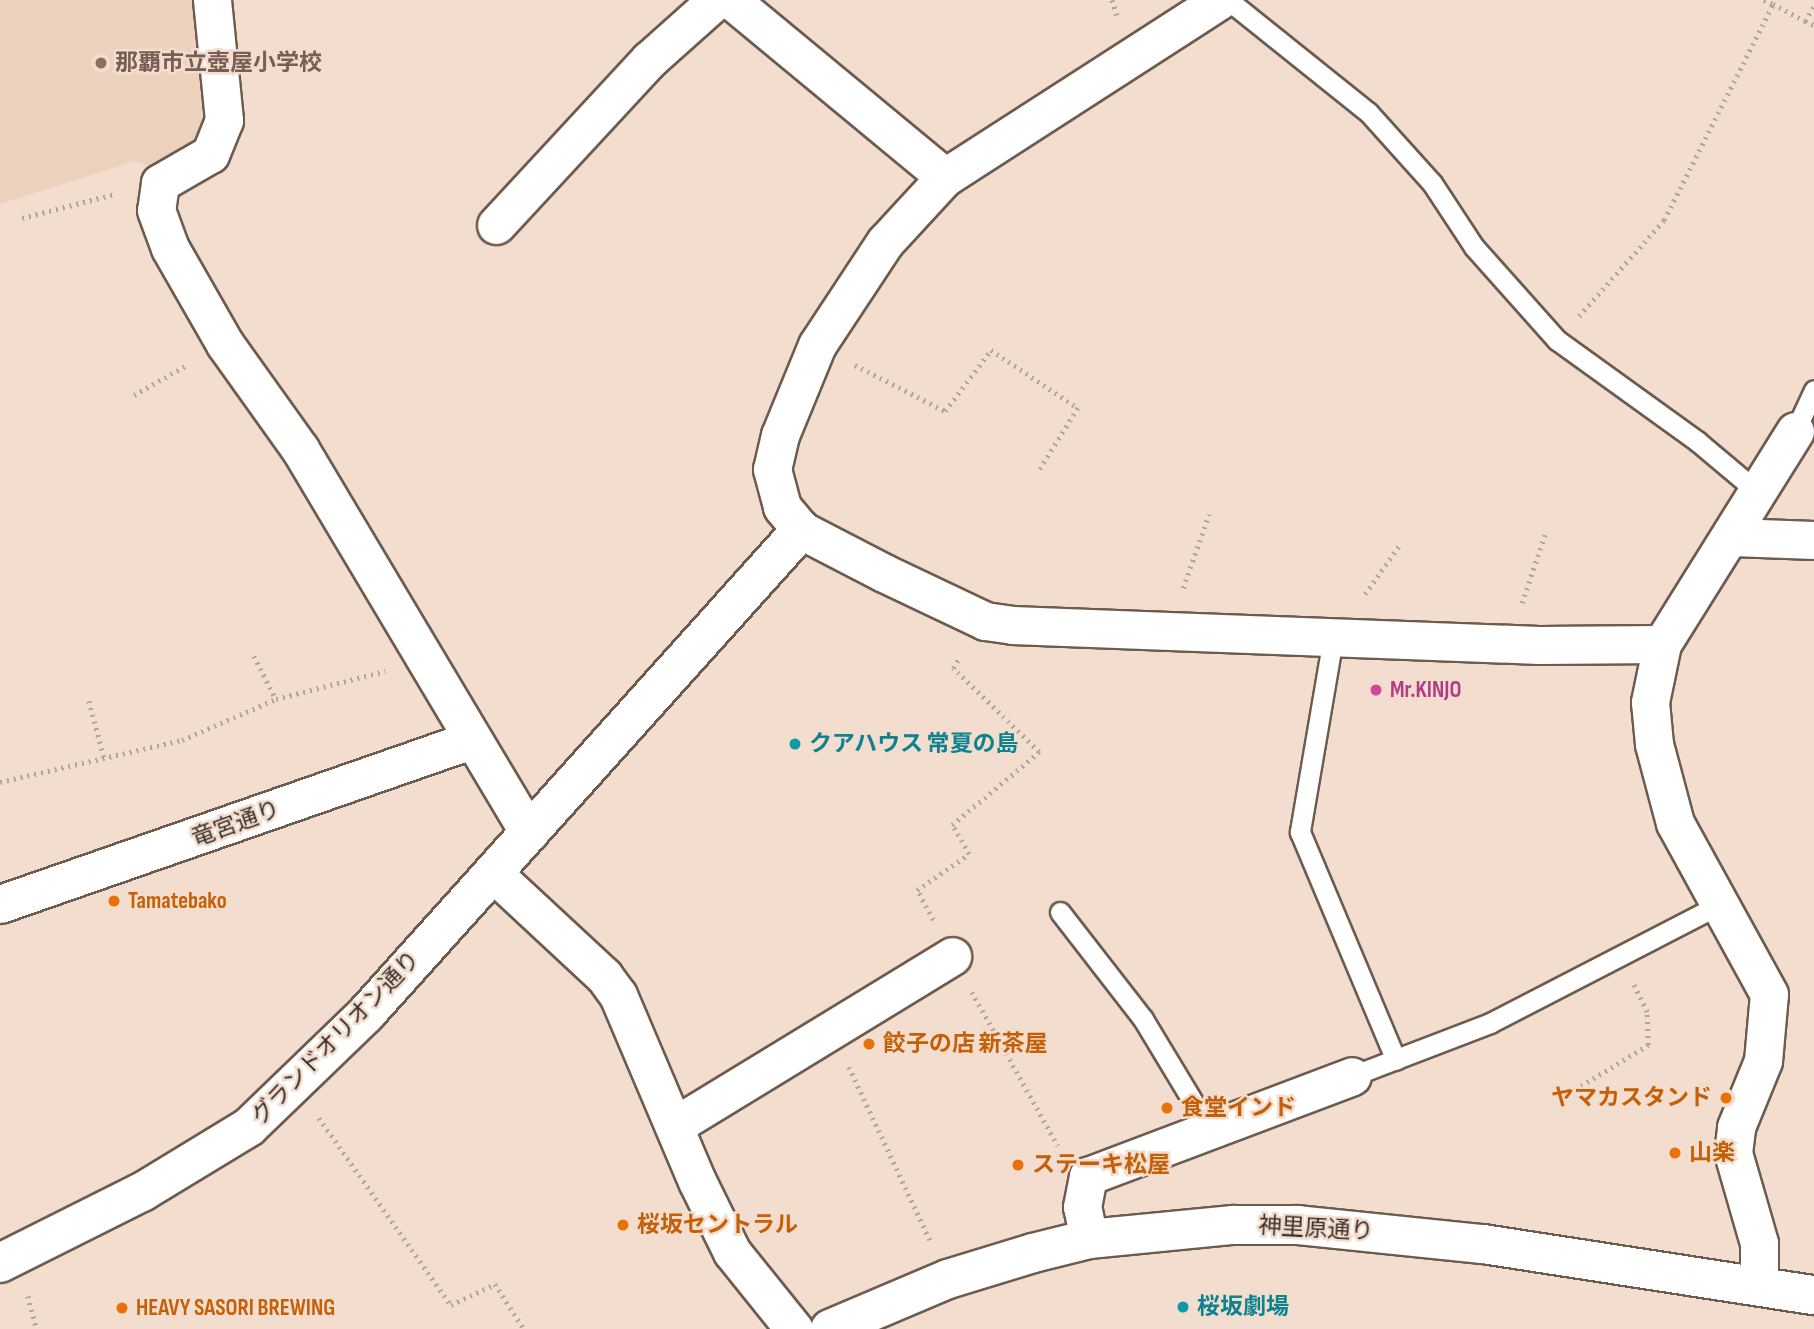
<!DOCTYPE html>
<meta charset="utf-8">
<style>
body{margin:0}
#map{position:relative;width:1814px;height:1329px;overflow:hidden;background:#f2ddce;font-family:"Sofia Sans Condensed","Noto Sans JP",sans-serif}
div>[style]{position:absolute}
.built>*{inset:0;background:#ecd1bd}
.path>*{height:4.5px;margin-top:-2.25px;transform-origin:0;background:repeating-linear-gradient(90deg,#b5a498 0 2px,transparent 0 7px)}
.roads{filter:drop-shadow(2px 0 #6d5b4e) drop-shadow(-2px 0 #6d5b4e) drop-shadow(0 2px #6d5b4e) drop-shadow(0 -2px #6d5b4e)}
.lane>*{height:19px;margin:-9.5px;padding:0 9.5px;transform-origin:9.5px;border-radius:9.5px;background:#fff}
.street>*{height:37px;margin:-18.5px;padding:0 18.5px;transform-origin:18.5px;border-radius:18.5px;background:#fff}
.secondary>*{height:38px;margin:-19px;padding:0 19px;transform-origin:19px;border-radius:19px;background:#fff}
.dots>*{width:19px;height:19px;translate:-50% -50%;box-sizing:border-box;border:4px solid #f2ddce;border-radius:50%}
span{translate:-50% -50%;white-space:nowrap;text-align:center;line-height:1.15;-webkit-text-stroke:5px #f2ddce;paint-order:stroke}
.education-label{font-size:23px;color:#785e54;font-weight:700}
.left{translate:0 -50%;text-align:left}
.hotel-label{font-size:23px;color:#b23c85;font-weight:700}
.culture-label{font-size:23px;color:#0d838f;font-weight:700}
.street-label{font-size:23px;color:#38302a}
.food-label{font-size:23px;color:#c56008;font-weight:700}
.right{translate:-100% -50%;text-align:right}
</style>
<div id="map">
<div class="built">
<div style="clip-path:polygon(0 0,198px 0,206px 125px,184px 155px,153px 168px,135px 161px,0 204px)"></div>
</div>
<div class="path">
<div style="left:1112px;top:0;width:16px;rotate:72deg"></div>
<div style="left:1764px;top:0;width:10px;rotate:24deg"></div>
<div style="left:1805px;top:21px;width:10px;rotate:24deg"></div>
<div style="left:22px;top:218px;width:96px;rotate:-14.5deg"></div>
<div style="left:1579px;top:316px;width:128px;rotate:-48.5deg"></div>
<div style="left:1664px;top:220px;width:242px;rotate:-63.2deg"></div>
<div style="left:1773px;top:4px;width:36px;rotate:28deg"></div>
<div style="left:1805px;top:21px;width:17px;rotate:-59deg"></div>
<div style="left:855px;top:365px;width:101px;rotate:27.1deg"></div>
<div style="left:945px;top:411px;width:76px;rotate:-53deg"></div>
<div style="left:991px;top:350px;width:105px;rotate:33.7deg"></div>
<div style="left:1078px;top:408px;width:74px;rotate:121.8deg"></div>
<div style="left:134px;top:395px;width:61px;rotate:-29.5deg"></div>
<div style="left:1183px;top:588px;width:78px;rotate:-70.6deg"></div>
<div style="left:1365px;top:594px;width:62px;rotate:-54.8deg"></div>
<div style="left:1522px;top:603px;width:73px;rotate:-71.6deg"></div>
<div style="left:254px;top:656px;width:48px;rotate:62.9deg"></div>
<div style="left:89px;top:701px;width:58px;rotate:75deg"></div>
<div style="left:0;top:782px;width:187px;rotate:-13deg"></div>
<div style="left:182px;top:740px;width:103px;rotate:-23.6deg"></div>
<div style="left:276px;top:699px;width:113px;rotate:-14.4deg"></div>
<div style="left:933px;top:920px;width:34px;rotate:-118deg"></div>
<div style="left:917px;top:890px;width:63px;rotate:-34.7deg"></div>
<div style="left:969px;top:854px;width:34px;rotate:-120deg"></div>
<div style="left:952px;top:825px;width:114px;rotate:-40deg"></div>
<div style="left:1039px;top:752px;width:120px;rotate:-135.7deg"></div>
<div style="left:953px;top:668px;width:13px;rotate:-58deg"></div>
<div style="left:972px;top:992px;width:176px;rotate:60.8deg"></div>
<div style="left:849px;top:1067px;width:191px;rotate:64.9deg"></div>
<div style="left:1581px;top:1086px;width:79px;rotate:-31.5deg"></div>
<div style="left:1648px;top:1045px;width:33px;rotate:-92deg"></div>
<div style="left:1647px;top:1012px;width:30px;rotate:-116deg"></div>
<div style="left:319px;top:1118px;width:229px;rotate:54.8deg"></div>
<div style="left:451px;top:1305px;width:49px;rotate:-25.5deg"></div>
<div style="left:495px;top:1284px;width:54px;rotate:57.2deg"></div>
<div style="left:28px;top:1296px;width:34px;rotate:75deg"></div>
</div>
<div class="roads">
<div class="lane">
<div style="left:1228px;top:0;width:179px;rotate:38.7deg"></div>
<div style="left:1368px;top:112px;width:96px;rotate:48deg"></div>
<div style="left:1432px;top:183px;width:77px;rotate:56.7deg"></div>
<div style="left:1474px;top:247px;width:125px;rotate:48.3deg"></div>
<div style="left:1557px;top:340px;width:173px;rotate:35.8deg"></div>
<div style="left:1697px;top:441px;width:82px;rotate:40.1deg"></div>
<div style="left:1795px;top:431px;width:45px;rotate:-65.1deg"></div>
<div style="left:1333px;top:638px;width:197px;rotate:99.7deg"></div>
<div style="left:1300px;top:832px;width:247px;rotate:67.2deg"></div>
<div style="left:1060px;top:912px;width:135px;rotate:52.2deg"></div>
<div style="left:1143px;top:1019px;width:130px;rotate:58.9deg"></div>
<div style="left:1352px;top:1076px;width:148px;rotate:-21deg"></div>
<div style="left:1490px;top:1023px;width:260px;rotate:-27.3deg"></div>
</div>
<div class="street">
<div style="left:212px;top:0;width:121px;rotate:84.3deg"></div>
<div style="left:224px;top:120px;width:37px;rotate:112deg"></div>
<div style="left:210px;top:154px;width:58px;rotate:149.9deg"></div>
<div style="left:160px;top:183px;width:27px;rotate:98deg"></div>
<div style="left:156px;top:210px;width:40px;rotate:69.8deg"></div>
<div style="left:170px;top:248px;width:111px;rotate:60.2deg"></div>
<div style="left:225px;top:344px;width:129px;rotate:54.5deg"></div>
<div style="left:300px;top:449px;width:447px;rotate:59.2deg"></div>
<div style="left:731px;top:0;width:278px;rotate:39.6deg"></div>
<div style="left:1220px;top:0;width:327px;rotate:147.2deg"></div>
<div style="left:945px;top:177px;width:88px;rotate:132.7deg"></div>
<div style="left:885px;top:242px;width:123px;rotate:123.4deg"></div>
<div style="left:817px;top:345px;width:97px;rotate:112.3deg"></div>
<div style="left:780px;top:435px;width:35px;rotate:103deg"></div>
<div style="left:772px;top:469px;width:39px;rotate:75deg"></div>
<div style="left:782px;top:507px;width:30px;rotate:50deg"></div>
<div style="left:801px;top:530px;width:93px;rotate:27.4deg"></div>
<div style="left:884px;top:573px;width:112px;rotate:25.4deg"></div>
<div style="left:985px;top:621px;width:27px;rotate:8deg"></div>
<div style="left:1012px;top:625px;width:527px;rotate:2.17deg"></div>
<div style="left:1539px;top:645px;width:123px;rotate:-0.5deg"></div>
<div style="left:496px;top:225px;width:225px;rotate:-47.2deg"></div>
<div style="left:649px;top:60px;width:90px;rotate:-41.8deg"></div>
<div style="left:1732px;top:537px;width:82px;rotate:2.1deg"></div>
<div style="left:492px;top:872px;width:153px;rotate:42.9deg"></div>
<div style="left:604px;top:976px;width:24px;rotate:54deg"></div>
<div style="left:618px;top:995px;width:202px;rotate:67deg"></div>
<div style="left:697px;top:1181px;width:79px;rotate:63.8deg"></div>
<div style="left:732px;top:1252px;width:99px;rotate:51.2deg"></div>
<div style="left:0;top:904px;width:498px;rotate:-19.2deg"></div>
<div style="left:674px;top:1126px;width:326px;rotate:-31.4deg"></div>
<div style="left:1089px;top:1239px;width:33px;rotate:-102deg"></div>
<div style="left:1082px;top:1207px;width:32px;rotate:-79deg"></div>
<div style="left:1088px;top:1176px;width:282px;rotate:-20.7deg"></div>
<div style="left:1759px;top:1286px;width:43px;rotate:-90deg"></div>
<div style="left:1759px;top:1243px;width:94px;rotate:-106.1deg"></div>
<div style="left:1733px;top:1153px;width:26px;rotate:-83deg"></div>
<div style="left:1736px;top:1127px;width:71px;rotate:-67.8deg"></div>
<div style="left:1763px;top:1061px;width:67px;rotate:-84.9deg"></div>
<div style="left:1769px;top:994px;width:195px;rotate:-118.8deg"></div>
<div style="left:1675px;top:823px;width:82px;rotate:-104.9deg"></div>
<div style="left:1654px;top:744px;width:42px;rotate:-95.4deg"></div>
<div style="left:1650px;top:702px;width:59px;rotate:-78.3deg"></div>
<div style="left:1662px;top:644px;width:251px;rotate:-58deg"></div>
</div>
<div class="secondary">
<div style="left:0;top:1263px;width:159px;rotate:-26.6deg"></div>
<div style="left:142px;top:1192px;width:125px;rotate:-31.3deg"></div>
<div style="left:249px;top:1127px;width:163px;rotate:-44deg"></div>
<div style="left:366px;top:1014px;width:651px;rotate:-48.05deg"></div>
<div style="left:830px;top:1329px;width:128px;rotate:-23deg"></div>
<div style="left:948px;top:1279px;width:89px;rotate:-17deg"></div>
<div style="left:1033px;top:1253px;width:58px;rotate:-14deg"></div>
<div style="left:1089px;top:1239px;width:145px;rotate:-5.6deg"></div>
<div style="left:1233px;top:1225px;width:65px"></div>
<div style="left:1298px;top:1225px;width:186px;rotate:5.9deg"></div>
<div style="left:1483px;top:1244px;width:335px;rotate:8.8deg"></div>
</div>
</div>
<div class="dots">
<div style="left:101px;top:63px;background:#8d6e63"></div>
<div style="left:1376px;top:690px;background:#d1479c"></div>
<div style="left:795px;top:744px;background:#0f9aa8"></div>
<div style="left:114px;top:901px;background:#e8710a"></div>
<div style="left:869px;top:1044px;background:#e8710a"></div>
<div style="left:1726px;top:1098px;background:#e8710a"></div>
<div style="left:1167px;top:1108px;background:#e8710a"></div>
<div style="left:1675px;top:1153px;background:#e8710a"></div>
<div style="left:1018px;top:1165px;background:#e8710a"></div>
<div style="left:623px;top:1225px;background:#e8710a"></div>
<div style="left:1183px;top:1307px;background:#0f9aa8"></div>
<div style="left:122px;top:1308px;background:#e8710a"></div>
</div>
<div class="education-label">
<span class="left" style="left:115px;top:63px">那覇市立壺屋小学校</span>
</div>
<div class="hotel-label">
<span class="left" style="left:1390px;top:690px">Mr.KINJO</span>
</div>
<div class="culture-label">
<span class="left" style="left:809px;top:744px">クアハウス 常夏の島</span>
<span class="left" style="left:1197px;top:1307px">桜坂劇場</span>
</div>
<div class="street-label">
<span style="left:236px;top:824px;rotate:-20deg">竜宮通り</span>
<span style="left:336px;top:1038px;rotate:-46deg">グランドオリオン通り</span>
<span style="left:1316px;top:1229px;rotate:3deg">神里原通り</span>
</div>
<div class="food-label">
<span class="left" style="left:128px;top:901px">Tamatebako</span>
<span class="left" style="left:883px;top:1044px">餃子の店 新茶屋</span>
<span class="right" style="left:1712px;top:1098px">ヤマカスタンド</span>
<span class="left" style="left:1181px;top:1108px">食堂インド</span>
<span class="left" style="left:1689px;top:1153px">山楽</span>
<span class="left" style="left:1032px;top:1165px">ステーキ松屋</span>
<span class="left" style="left:637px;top:1225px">桜坂セントラル</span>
<span class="left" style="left:136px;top:1308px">HEAVY SASORI BREWING</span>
</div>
</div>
